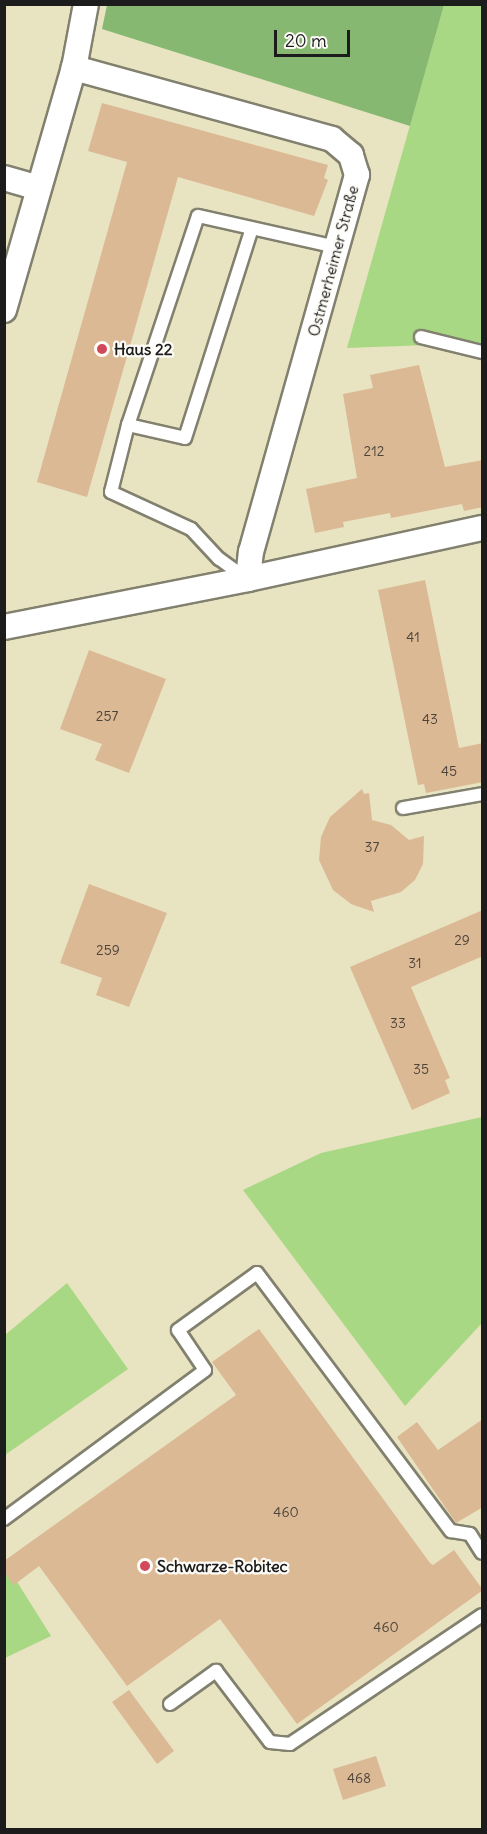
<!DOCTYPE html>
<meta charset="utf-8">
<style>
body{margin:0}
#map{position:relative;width:487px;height:1834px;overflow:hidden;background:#e8e3c1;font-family:Delius,sans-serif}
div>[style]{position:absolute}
.green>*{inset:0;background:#a9d885}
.forest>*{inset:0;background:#86b872}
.building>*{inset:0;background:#dcb995}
.roads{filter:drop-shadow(2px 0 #82806e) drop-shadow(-2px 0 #82806e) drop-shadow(0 2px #82806e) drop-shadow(0 -2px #82806e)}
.service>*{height:12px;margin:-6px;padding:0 6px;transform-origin:6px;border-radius:6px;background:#fff}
.minor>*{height:24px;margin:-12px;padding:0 12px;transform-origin:12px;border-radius:12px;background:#fff}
.dots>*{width:16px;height:16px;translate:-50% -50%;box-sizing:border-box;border:3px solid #fdfcf7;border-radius:50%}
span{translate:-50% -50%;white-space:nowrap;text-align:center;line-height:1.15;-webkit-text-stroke:4.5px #fdfcf7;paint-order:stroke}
.number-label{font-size:14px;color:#4c433a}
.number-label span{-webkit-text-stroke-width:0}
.street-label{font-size:16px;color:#1c1c1c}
.poi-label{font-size:16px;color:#1c1c1c;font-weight:700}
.left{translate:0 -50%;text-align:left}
.frame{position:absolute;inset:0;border:6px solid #1c1c1c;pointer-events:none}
.scale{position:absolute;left:274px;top:30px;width:76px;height:27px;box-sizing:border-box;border:3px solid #1c1c1c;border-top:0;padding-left:8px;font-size:18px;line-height:21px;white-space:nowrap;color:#1c1c1c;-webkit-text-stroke:4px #fdfcf7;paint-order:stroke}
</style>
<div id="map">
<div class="green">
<div style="clip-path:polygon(444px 5px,482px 5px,482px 343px,347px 348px)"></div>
<div style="clip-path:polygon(482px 1117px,482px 1323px,405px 1406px,243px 1190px,321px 1153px)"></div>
<div style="clip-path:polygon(67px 1283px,128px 1369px,5px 1455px,5px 1335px)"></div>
<div style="clip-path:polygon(4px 1561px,51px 1636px,5px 1658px,4px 1658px)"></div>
</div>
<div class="forest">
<div style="clip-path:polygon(107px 5px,107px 4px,444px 5px,410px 126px,102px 29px)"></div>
</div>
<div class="building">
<div style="clip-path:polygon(102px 103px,328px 165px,324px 178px,328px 180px,314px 216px,178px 177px,87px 497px,37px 482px,127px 162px,88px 151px)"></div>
<div style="clip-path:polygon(419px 365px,445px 467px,483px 460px,483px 507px,464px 511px,462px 504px,391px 518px,390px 513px,343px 522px,344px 527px,315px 533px,306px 489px,357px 478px,343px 394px,373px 388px,370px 375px)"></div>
<div style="clip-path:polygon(425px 580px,459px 748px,483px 743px,483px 782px,426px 793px,424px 784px,418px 785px,378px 590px)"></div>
<div style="clip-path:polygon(89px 650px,166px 679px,129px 773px,95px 760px,102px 744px,60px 729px)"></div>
<div style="clip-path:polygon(362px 789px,364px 794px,369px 793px,372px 820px,391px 825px,409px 840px,424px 836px,423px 864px,415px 880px,401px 892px,371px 901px,374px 912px,351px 904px,333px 890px,319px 860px,321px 837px,330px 817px)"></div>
<div style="clip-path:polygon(89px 884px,167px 913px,129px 1007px,96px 995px,102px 978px,60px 963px)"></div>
<div style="clip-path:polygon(483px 910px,483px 956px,411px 987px,450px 1078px,445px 1080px,450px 1093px,412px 1110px,350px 967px)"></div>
<div style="clip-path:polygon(259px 1329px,430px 1563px,433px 1565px,454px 1550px,483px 1590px,297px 1724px,220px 1619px,127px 1686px,39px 1566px,14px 1585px,4px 1572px,4px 1561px,236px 1395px,212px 1362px)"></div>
<div style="clip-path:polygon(483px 1419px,483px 1507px,456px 1523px,397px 1437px,417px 1422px,438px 1450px)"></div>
<div style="clip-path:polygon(129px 1690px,174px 1751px,157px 1764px,112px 1702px)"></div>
<div style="clip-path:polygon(376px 1756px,386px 1786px,343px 1800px,333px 1769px)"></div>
</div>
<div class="roads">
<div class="service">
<div style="left:421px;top:337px;width:63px;rotate:13.8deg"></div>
<div style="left:128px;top:425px;width:58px;rotate:12.8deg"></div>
<div style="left:185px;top:438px;width:220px;rotate:-72.3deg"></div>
<div style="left:247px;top:579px;width:34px;rotate:-144deg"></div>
<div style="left:219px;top:559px;width:41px;rotate:-133deg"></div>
<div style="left:191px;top:529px;width:88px;rotate:-155.2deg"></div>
<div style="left:111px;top:492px;width:69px;rotate:-75.8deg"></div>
<div style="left:128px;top:425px;width:220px;rotate:-71.5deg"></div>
<div style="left:198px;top:216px;width:142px;rotate:12.6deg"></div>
<div style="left:403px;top:808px;width:80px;rotate:-10deg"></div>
<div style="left:4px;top:1519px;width:250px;rotate:-36.5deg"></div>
<div style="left:205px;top:1370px;width:48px;rotate:-124deg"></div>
<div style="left:178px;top:1330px;width:97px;rotate:-35.8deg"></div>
<div style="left:257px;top:1273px;width:323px;rotate:53.1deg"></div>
<div style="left:451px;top:1531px;width:19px;rotate:9deg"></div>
<div style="left:470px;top:1534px;width:22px;rotate:58deg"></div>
<div style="left:170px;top:1704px;width:57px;rotate:-35.7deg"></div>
<div style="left:216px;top:1671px;width:89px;rotate:52.7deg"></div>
<div style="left:270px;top:1742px;width:20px;rotate:6deg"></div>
<div style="left:290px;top:1744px;width:231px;rotate:-33.9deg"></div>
</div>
<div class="minor">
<div style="left:4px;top:178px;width:35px;rotate:16deg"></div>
<div style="left:4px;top:310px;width:252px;rotate:-73.9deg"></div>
<div style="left:74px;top:68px;width:65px;rotate:-79.4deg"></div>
<div style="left:248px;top:579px;width:239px;rotate:-12.3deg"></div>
<div style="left:4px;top:627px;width:249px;rotate:-11.1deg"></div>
<div style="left:248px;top:579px;width:27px;rotate:-84deg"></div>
<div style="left:251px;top:552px;width:392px;rotate:-74.3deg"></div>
<div style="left:357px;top:175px;width:21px;rotate:-107deg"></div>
<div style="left:351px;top:155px;width:25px;rotate:-140deg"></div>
<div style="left:332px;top:139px;width:268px;rotate:-164.6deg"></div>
</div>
</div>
<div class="dots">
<div style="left:102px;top:349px;background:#d1495b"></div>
<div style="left:145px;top:1566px;background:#d1495b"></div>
</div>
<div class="number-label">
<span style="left:374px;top:451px">212</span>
<span style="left:413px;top:637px">41</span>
<span style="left:107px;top:716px">257</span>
<span style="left:430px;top:719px">43</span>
<span style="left:449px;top:771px">45</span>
<span style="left:372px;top:847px">37</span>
<span style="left:462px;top:940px">29</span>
<span style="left:108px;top:950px">259</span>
<span style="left:415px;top:963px">31</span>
<span style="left:398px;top:1023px">33</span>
<span style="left:421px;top:1069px">35</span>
<span style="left:286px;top:1512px">460</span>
<span style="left:386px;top:1627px">460</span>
<span style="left:359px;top:1778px">468</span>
</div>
<div class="street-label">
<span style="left:333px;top:261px;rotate:-75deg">Ostmerheimer Straße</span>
</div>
<div class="poi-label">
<span class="left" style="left:114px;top:349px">Haus 22</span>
<span class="left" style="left:157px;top:1566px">Schwarze-Robitec</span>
</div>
<div class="frame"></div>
<div class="scale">20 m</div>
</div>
